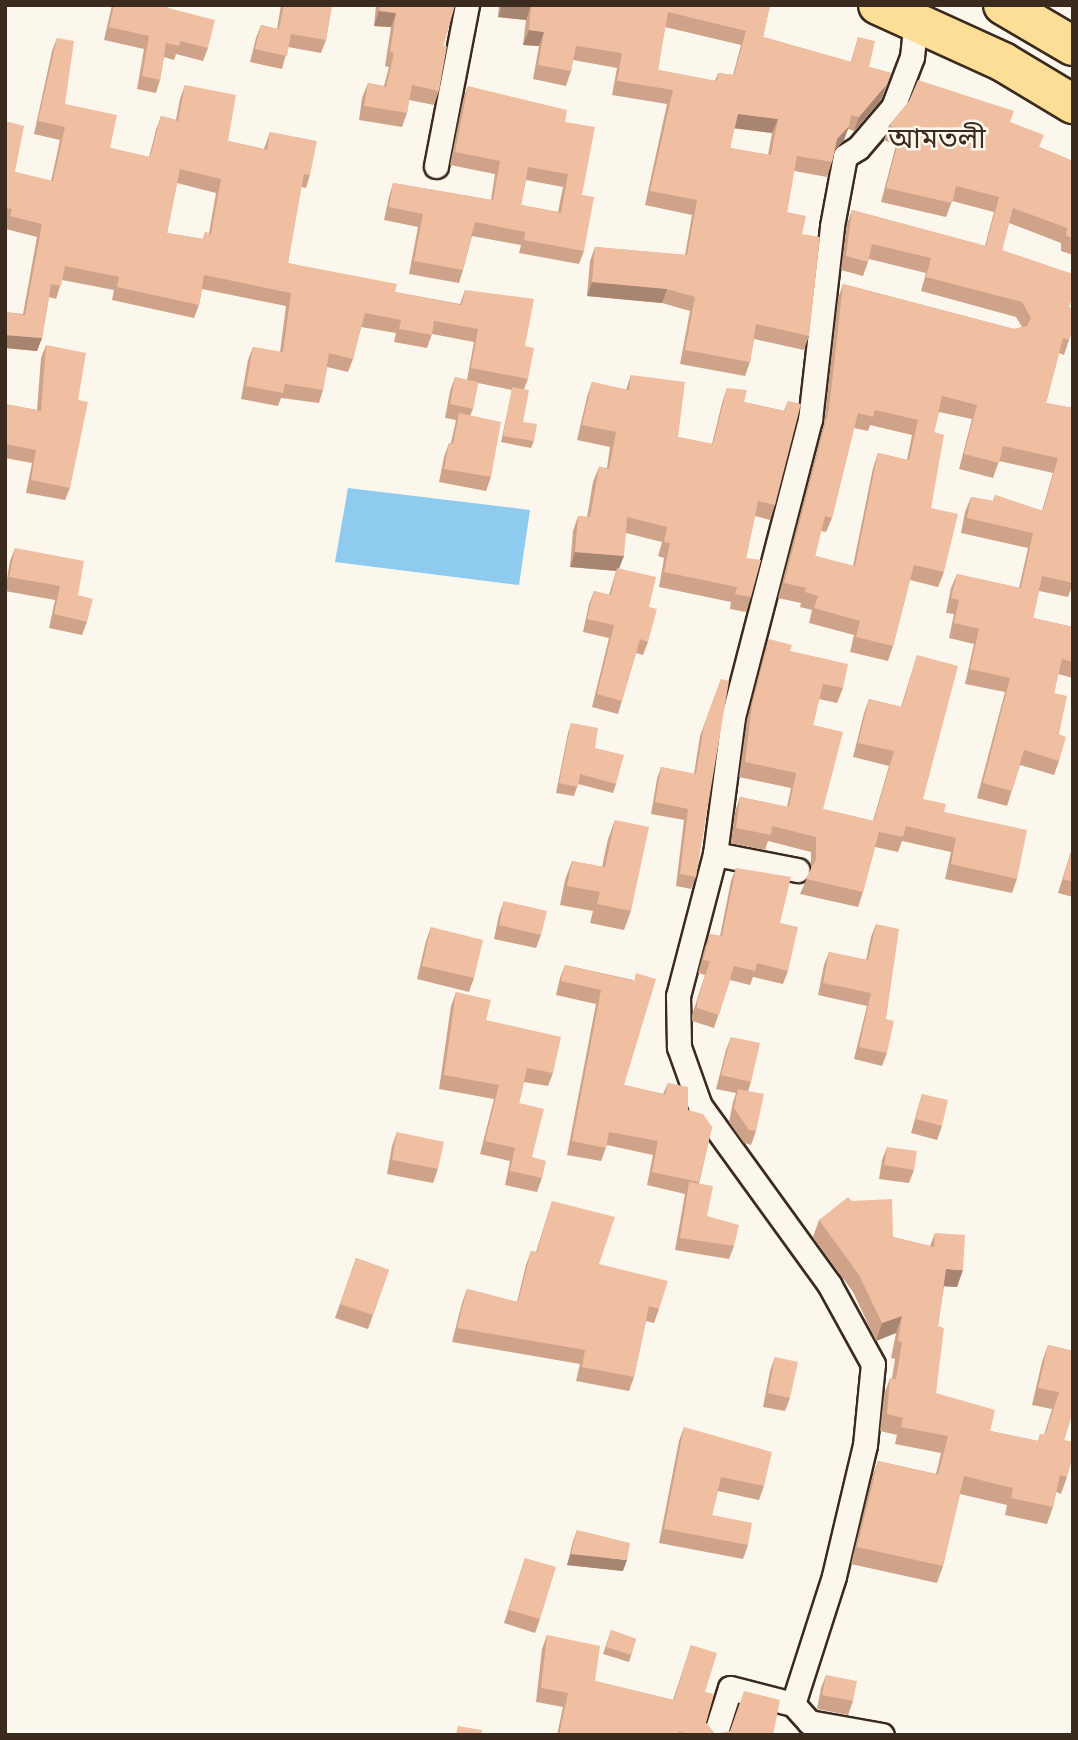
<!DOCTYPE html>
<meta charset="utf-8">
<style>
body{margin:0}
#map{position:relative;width:1078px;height:1740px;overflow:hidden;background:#fbf7ec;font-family:"Balsamiq Sans","Noto Sans Bengali",sans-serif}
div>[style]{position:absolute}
.water>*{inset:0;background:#8fcaef}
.roads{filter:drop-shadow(2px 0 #3b2a1e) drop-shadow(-2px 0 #3b2a1e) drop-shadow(0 2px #3b2a1e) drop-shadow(0 -2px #3b2a1e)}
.street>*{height:23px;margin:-11.5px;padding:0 11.5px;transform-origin:11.5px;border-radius:11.5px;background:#fbf7ec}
.highway>*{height:38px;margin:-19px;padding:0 19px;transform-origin:19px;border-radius:19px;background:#fdde96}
.wall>*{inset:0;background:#cea38a}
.shaded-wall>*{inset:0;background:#a88571}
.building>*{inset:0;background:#f0bea1}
span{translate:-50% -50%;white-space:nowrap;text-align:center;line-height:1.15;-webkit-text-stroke:5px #fbf7ec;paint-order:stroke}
.quarter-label{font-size:28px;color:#3b2a1e}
.frame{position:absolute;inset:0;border:7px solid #3b2a1e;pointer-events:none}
</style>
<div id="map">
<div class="water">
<div style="clip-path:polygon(348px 488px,530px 510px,519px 585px,335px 562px)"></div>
</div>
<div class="roads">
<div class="street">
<div style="left:436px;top:166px;width:164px;rotate:-79.1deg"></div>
<div style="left:715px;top:854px;width:84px;rotate:11deg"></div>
<div style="left:793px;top:1704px;width:24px;rotate:48deg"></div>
<div style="left:809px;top:1722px;width:74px;rotate:10.1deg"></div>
<div style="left:715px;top:1735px;width:49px;rotate:-72.3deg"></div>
<div style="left:730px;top:1688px;width:65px;rotate:14.3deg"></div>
<div style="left:793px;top:1704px;width:134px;rotate:-72.2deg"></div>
<div style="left:834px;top:1576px;width:135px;rotate:-76.7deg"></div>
<div style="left:865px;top:1445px;width:81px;rotate:-84.4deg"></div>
<div style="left:873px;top:1364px;width:91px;rotate:-118.8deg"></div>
<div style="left:829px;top:1284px;width:220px;rotate:-125.9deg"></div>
<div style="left:700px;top:1106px;width:63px;rotate:-109.6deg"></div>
<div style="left:679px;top:1047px;width:51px;rotate:-91.1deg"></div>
<div style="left:678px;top:996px;width:147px;rotate:-75.4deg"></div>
<div style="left:715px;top:854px;width:138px;rotate:-82.5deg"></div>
<div style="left:733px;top:717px;width:307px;rotate:-75.5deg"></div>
<div style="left:810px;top:420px;width:195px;rotate:-83.5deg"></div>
<div style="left:832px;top:226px;width:71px;rotate:-79.5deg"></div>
<div style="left:845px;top:156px;width:15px;rotate:-32deg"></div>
<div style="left:858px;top:148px;width:54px;rotate:-49.5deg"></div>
<div style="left:893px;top:107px;width:53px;rotate:-69.2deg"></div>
<div style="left:912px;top:57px;width:38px;rotate:-84deg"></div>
</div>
<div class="highway">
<div style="left:878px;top:5px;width:137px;rotate:24.5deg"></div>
<div style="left:1003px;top:62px;width:82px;rotate:31deg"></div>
<div style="left:1003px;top:5px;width:81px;rotate:30.4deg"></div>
</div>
</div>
<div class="wall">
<div style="clip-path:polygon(112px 5px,168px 5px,168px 8px,208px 48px,203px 61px,176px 54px,174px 60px,164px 57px,160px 80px,156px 93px,137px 89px,144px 49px,104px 40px)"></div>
<div style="clip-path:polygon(281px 5px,332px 5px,326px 40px,321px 53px,288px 47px,282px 69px,250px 62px,256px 38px,261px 25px,277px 29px)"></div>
<div style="clip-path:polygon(376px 5px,455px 5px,443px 46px,439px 91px,434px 105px,409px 100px,407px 113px,402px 127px,359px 120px,362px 98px,368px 83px,384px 86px,389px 67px,385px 66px,391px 27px,374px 26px)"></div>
<div style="clip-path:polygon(evenodd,499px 5px,770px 5px,763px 37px,851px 62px,858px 37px,869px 67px,891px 73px,881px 100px,854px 131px,848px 129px,844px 140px,835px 150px,832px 162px,827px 177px,794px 171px,787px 212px,802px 234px,809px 336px,804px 350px,754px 339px,750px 362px,745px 376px,680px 364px,690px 311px,662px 303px,587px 296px,590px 261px,595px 247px,685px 255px,692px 215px,645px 205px,667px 104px,612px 95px,617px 68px,573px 60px,571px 71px,566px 86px,533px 79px,539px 46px,523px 45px,526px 20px,498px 17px,499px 5px,665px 27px,741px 45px,733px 75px,718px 73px,715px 81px,658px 70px,665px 27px,499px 5px,734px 128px,772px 133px,768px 155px,730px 148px,734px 128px)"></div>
<div style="clip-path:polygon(evenodd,57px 38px,65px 104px,110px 148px,149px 157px,156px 130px,161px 116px,176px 120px,180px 99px,185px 85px,228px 141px,264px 149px,270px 132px,310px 175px,306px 188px,301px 187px,288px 263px,395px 292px,460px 304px,465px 290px,525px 346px,528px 379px,524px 389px,523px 422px,534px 441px,531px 448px,501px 442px,512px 390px,478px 383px,473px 409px,470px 416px,491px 477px,486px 491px,439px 482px,444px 457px,449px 443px,451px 443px,456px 420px,445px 418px,450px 391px,455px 377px,467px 380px,474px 342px,432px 334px,427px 348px,394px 342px,396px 333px,361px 327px,353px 359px,348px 372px,327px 367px,323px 390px,319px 403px,281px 398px,278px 406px,241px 399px,248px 360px,253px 347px,280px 352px,286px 306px,202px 289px,199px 305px,194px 318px,112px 300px,114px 290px,62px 280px,56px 299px,49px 297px,42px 338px,37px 351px,5px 348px,5px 312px,23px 314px,37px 237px,6px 229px,7px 223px,5px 222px,5px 121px,15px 172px,51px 181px,60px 140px,34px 134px,52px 51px,57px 38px,177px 183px,216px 193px,209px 233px,205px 232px,203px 239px,167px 233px,177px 183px)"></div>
<div style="clip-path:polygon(evenodd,468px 86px,565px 122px,582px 195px,584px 251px,579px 264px,519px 253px,521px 245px,472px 236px,463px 270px,459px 283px,409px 274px,418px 227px,384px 220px,389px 197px,393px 183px,491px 200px,495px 174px,450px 165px,463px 100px,468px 86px,526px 180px,563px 187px,558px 212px,521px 205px,526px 180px)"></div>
<div style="clip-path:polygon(evenodd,1010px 122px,1039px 147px,1073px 161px,1073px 255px,1061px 251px,1061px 243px,1009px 223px,1002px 250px,1069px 307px,1073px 328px,1064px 355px,1059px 353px,1046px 403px,1073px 408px,1073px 584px,1068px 597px,1039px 591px,1033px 618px,1073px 627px,1073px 678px,1058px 674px,1054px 693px,1059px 734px,1059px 761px,1054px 775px,1020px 765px,1007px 806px,977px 798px,1005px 692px,965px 684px,974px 644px,949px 638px,954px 614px,946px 613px,951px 588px,957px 574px,1019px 588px,1028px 548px,961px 533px,965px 512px,971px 497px,993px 501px,995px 495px,1042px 511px,1053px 473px,999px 461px,993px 478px,959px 469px,972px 419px,939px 412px,934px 432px,931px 508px,944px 572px,938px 587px,910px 580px,893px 646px,888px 661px,850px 652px,854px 635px,809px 623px,812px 610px,800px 607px,801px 603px,778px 598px,824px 424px,838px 299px,843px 284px,1014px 329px,1022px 327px,1016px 317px,921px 291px,926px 273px,869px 259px,863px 276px,841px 270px,847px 224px,852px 210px,985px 246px,994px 212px,952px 201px,946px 217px,881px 202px,896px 145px,884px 140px,889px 125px,1010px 122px,870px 425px,912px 435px,907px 460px,878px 453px,873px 468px,853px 566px,815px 556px,821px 531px,826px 532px,832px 518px,854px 428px,868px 431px,870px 425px)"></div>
<div style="clip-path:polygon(46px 345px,78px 400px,70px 488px,65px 500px,26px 493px,32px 463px,5px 458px,5px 404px,37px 410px,41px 358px)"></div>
<div style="clip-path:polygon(631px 375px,678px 437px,712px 444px,722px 403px,727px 388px,744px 402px,784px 411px,788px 401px,775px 505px,770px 520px,755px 516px,746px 558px,751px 597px,746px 612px,730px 609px,731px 602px,659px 587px,664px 558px,658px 556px,662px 542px,626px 533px,619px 569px,649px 607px,648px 642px,643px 655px,636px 653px,618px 714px,592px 707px,609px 638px,583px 632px,589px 604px,594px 591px,609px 595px,616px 571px,570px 567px,573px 531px,578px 516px,587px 517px,593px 482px,599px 467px,607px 468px,610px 447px,577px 440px,587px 397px,592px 382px,626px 390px)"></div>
<div style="clip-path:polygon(15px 548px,78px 595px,87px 622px,82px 635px,49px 628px,55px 600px,5px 591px,10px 561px)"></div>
<div style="clip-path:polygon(769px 639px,790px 651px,843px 688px,837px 703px,819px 699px,813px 725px,823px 809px,873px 821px,889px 766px,853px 757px,864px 713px,869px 699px,901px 707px,917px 655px,923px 799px,944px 812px,1017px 879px,1012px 893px,945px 879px,951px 852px,902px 841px,898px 852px,875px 847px,863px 892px,858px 907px,800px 894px,811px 869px,811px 852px,768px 841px,765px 850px,731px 843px,735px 812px,740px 797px,787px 807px,791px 788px,739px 777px,747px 720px,764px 654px)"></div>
<div style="clip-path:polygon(721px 679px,696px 877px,691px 889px,676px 886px,684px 820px,651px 814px,657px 779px,661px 767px,694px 774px,700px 736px)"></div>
<div style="clip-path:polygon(571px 723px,595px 748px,616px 784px,613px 793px,578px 784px,574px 796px,556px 793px,568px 733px)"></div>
<div style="clip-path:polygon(615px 820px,631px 911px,624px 930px,590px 923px,593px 911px,560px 905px,565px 880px,572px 861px,602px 867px,608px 839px)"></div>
<div style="clip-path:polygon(1073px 845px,1073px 897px,1058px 893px)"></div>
<div style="clip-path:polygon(736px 868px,780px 923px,788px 971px,783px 984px,753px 977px,750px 985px,730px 980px,714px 1028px,692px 1021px,692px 1015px,705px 975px,698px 973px,705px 947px,710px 934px,720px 936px,731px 881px)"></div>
<div style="clip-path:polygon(504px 901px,541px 935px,536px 948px,494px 939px,499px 915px)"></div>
<div style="clip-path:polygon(876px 924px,886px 1019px,887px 1053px,882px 1066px,854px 1059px,867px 1006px,818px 995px,824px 965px,829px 952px,866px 960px,871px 937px)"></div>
<div style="clip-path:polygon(431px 927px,474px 978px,469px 992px,417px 979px,426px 941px)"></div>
<div style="clip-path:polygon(565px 965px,633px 980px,624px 1085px,663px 1094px,668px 1083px,688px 1110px,712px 1127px,699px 1184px,707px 1216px,734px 1246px,729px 1259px,675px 1250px,685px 1194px,647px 1185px,653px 1155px,607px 1145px,601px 1161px,567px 1155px,596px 1004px,556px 995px,560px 978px)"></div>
<div style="clip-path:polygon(456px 992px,486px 1020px,553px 1073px,548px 1086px,524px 1082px,519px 1103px,532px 1157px,542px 1178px,537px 1192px,505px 1185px,510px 1161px,480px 1154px,494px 1099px,439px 1089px,451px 1006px)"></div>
<div style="clip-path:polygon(731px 1037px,751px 1082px,748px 1091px,756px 1131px,751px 1145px,744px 1143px,729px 1122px,733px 1102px,736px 1093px,716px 1089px,726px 1050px)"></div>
<div style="clip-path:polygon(922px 1094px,942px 1126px,937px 1140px,911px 1133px,918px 1108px)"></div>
<div style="clip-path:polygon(397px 1132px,438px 1169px,433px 1183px,387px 1174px,392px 1146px)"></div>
<div style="clip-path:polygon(887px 1147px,914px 1170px,909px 1183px,879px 1179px,882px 1160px)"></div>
<div style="clip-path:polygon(552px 1201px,599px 1264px,659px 1309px,654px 1323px,646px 1321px,634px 1377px,629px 1391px,576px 1381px,580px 1364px,452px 1342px,462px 1303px,467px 1289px,517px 1302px,526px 1265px,531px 1251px,536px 1252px)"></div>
<div style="clip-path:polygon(852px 1201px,893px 1237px,930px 1246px,935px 1233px,957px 1287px,944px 1286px,938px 1326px,936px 1393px,990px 1431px,1038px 1441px,1040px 1434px,1044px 1435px,1052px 1409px,1032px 1405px,1042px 1362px,1048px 1345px,1073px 1351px,1073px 1414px,1072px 1414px,1064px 1440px,1067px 1477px,1061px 1494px,1056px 1492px,1053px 1507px,1047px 1524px,1005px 1515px,1007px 1505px,960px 1494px,943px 1566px,937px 1583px,851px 1564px,872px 1478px,878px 1461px,936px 1474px,941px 1453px,895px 1444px,897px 1435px,880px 1431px,884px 1395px,890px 1378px,892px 1378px,895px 1359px,891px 1358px,896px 1333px,876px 1341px,853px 1292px,813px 1237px,819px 1220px)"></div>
<div style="clip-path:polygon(356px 1258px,389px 1270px,368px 1329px,335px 1318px)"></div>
<div style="clip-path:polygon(775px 1357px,790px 1398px,785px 1411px,763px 1407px,770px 1371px)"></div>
<div style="clip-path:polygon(684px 1427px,764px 1486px,759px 1500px,718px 1491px,712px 1515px,748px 1545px,743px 1559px,659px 1543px,679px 1441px)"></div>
<div style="clip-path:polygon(577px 1530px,623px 1571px,567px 1565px,573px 1541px)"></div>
<div style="clip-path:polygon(525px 1558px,540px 1619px,535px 1633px,504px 1623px)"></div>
<div style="clip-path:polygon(611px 1630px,636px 1639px,629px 1662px,603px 1654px)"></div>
<div style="clip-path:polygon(547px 1635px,595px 1681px,673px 1700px,691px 1645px,705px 1692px,706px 1723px,715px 1734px,773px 1735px,557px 1735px,563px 1707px,536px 1702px,542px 1649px)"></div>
<div style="clip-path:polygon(826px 1675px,853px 1701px,848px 1715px,817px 1709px,821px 1688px)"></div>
</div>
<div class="shaded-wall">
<div style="clip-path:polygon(502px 5px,531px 5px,526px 20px,498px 17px)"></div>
<div style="clip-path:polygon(379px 11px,396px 13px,391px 27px,374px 26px)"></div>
<div style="clip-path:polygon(529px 30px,544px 32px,539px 46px,523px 45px)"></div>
<div style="clip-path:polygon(886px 85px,881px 100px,854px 131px,859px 117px)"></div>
<div style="clip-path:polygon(738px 114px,778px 119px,772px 133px,732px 128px)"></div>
<div style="clip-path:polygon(849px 126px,844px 140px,831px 153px,837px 139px)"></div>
<div style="clip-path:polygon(592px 282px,667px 289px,662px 303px,587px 296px)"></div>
<div style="clip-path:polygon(5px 335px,42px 338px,37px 351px,5px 348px)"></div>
<div style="clip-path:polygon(575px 552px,624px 556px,618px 571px,570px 567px)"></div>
<div style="clip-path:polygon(946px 1269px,963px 1270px,957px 1287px,940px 1286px)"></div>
<div style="clip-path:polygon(902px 1316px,896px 1333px,876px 1341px,882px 1323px)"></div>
<div style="clip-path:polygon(571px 1554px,627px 1560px,623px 1571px,567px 1565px)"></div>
</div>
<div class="building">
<div style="clip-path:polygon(114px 5px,168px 5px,168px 8px,215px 20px,208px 48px,180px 41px,179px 46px,166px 43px,160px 80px,142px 76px,149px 36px,109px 27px)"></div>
<div style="clip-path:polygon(284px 5px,332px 5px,326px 40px,291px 34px,287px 56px,255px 49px,261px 25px,279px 29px)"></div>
<div style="clip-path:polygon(380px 5px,455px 5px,443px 46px,447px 46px,439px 91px,412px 85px,407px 113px,364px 106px,368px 83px,386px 87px,394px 53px,390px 52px,396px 13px,379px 11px)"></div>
<div style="clip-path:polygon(evenodd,531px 5px,770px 5px,763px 37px,852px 62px,858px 37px,875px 41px,869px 67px,891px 73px,886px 85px,859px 117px,851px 115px,849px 126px,837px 139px,832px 162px,797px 156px,787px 212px,806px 216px,802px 234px,820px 237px,809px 336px,756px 324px,750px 362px,685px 350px,695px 297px,667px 289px,592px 282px,595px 247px,687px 255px,697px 200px,650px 191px,673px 90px,617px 81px,622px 53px,576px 46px,571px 71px,538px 65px,544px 32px,529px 30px,531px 5px,668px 12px,746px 31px,734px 75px,718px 73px,717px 81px,658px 70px,668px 12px,531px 5px,738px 114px,778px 119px,771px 155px,730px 148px,738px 114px)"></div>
<div style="clip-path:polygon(evenodd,57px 38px,74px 41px,65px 104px,117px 115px,110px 148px,150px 157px,161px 116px,178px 121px,185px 85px,236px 95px,228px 141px,267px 150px,270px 132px,317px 141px,310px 175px,304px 174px,288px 263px,397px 284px,395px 292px,462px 305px,465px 290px,534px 299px,525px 346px,534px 348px,528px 379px,471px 368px,478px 329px,434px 321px,432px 335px,399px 329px,401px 320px,365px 313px,353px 359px,329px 353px,323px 390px,285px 384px,283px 393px,246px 386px,253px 347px,283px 352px,291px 293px,204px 275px,199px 305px,117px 287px,119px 277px,65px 266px,61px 286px,51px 284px,42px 338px,5px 335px,5px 312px,25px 315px,42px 224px,10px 216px,12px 209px,5px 208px,5px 121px,24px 126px,15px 172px,53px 181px,65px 127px,38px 121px,57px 38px,180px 169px,221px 179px,211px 234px,205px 232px,204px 239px,167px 233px,180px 169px)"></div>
<div style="clip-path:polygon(evenodd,918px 80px,1014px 111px,1010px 122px,1044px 135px,1039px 147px,1073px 161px,1073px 238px,1066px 236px,1067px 228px,1013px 208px,1002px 250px,1073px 274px,1073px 296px,1069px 307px,1073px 308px,1073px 328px,1069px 340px,1063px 338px,1046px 403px,1073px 408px,1073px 583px,1042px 576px,1033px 618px,1073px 627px,1073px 662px,1062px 659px,1054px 693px,1067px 696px,1059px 734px,1066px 737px,1059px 761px,1024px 750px,1012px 791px,983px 783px,1010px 678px,970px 669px,979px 629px,954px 623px,959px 600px,951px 598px,957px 574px,1021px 588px,1033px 533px,967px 518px,971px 497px,994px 501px,995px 495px,1043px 511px,1058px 458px,1003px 446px,999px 463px,964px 454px,977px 405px,942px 396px,934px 432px,944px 435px,931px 508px,958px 514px,944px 572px,914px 565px,893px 646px,856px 637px,860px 621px,814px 608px,818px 596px,805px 592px,806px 588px,784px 583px,829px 409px,843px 284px,1014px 329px,1027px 326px,1031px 318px,1022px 302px,926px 277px,931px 258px,872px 244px,868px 262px,846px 256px,852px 210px,986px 246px,999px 197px,956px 186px,952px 203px,886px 188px,901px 131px,889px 125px,909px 101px,918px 80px,875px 410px,918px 420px,909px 460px,878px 453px,855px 566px,815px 556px,825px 516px,832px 518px,858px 413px,873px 417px,875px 410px)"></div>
<div style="clip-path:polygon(evenodd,468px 86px,567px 110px,565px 122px,595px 127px,582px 195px,594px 197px,584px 251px,524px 240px,525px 232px,475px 222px,463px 270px,414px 261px,423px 214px,389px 207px,393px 183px,493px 200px,500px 161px,455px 152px,468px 86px,528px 167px,568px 174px,561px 213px,521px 205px,528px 167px)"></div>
<div style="clip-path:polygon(46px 345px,86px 353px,78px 400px,88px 402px,70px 488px,31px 480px,36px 450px,5px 444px,5px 404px,41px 411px)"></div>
<div style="clip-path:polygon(631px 375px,685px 382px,678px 437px,713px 444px,727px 388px,747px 390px,744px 402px,785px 411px,788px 401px,801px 404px,775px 505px,758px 501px,746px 558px,761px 560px,751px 597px,735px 594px,737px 587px,664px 572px,670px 543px,664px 542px,667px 527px,627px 517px,624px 556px,575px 552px,578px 516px,590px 517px,599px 467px,609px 469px,616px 432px,582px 425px,592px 382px,629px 390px)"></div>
<div style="clip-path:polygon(455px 377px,478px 382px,473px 409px,450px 404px)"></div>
<div style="clip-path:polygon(512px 387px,529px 390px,523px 422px,537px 424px,534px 441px,503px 436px)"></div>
<div style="clip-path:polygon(459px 413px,501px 422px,491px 477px,444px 469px,449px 443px,453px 444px)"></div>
<div style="clip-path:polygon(15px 548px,84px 561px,78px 595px,93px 599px,87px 622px,54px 614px,60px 586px,9px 577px)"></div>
<div style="clip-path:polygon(617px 568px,656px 577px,649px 607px,657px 609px,648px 642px,640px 639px,622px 701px,597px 694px,614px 625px,587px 619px,594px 591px,611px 595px)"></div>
<div style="clip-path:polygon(769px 639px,792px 645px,790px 651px,848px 664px,843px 688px,823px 684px,813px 725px,843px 732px,823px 809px,874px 821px,894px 751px,858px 743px,869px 699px,902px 707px,917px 655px,958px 666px,923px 799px,946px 804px,944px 812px,1027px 830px,1017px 879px,951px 864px,956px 838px,906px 826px,903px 837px,879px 832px,863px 892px,806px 879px,816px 859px,816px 837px,772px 826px,771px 835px,736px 828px,740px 797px,789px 807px,796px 773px,745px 762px,752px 705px)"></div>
<div style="clip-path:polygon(721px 679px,729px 681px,696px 877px,680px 874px,688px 809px,655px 802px,661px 767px,696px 774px,704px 725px)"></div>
<div style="clip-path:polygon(571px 723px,598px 728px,595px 748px,624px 755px,616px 784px,580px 774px,578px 787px,559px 783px)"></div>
<div style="clip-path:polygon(615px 820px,649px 827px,631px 911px,597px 904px,600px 892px,567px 886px,572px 861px,605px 867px)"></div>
<div style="clip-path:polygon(1073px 847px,1073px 882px,1063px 879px)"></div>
<div style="clip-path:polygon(736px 868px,791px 877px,780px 923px,798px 927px,788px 971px,757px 963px,755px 971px,734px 966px,719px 1015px,697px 1008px,697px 1002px,710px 961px,703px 960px,710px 934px,722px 936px)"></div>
<div style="clip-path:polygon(504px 901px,547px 911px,541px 935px,499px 925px)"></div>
<div style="clip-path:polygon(876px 924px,899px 929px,886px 1019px,894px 1021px,887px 1053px,859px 1047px,871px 993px,823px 983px,829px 952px,868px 960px)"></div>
<div style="clip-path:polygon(431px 927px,483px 940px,474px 978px,422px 966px)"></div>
<div style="clip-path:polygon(565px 965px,634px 981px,636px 973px,656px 979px,624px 1085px,665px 1095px,668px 1083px,688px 1087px,688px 1110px,703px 1114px,712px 1127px,699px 1182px,652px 1172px,658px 1141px,609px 1132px,606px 1148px,572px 1141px,601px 990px,561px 981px)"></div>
<div style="clip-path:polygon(456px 992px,491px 1000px,486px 1020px,561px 1037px,553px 1073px,527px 1068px,519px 1103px,544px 1109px,532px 1157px,546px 1161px,542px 1178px,510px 1171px,515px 1148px,485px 1141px,499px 1085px,444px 1075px)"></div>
<div style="clip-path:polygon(731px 1037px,760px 1043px,751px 1082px,721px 1075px)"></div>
<div style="clip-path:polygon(738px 1089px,764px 1094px,756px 1131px,749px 1130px,734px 1108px)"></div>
<div style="clip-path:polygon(922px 1094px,948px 1100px,942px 1126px,916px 1119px)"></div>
<div style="clip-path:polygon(397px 1132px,444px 1142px,438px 1169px,392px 1160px)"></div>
<div style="clip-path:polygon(887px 1147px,917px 1151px,914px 1170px,884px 1165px)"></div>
<div style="clip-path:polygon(689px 1182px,713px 1186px,707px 1216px,739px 1225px,734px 1246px,680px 1238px)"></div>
<div style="clip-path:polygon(848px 1197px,852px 1201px,892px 1199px,893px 1237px,934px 1247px,935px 1233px,965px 1235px,963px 1270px,946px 1269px,938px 1326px,944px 1328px,936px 1393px,995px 1410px,990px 1431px,1038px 1441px,1040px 1434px,1045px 1435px,1059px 1392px,1038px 1388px,1048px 1345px,1073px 1351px,1073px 1411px,1064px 1440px,1073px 1442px,1073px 1456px,1067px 1477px,1060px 1475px,1053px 1507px,1011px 1498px,1013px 1488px,964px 1476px,943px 1566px,857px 1547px,878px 1461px,938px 1475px,948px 1436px,901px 1427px,903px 1418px,887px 1414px,890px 1378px,896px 1379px,902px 1342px,898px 1341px,902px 1316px,882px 1323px,859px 1275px,819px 1220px)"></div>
<div style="clip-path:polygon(552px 1201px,615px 1217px,599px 1264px,668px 1281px,659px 1309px,649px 1306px,634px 1377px,582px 1367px,585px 1350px,457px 1328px,467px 1289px,518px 1302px,531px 1251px,537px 1252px)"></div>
<div style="clip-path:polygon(356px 1258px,389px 1270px,373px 1315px,340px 1304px)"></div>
<div style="clip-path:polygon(775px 1357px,798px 1362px,790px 1398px,768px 1393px)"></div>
<div style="clip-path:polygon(684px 1427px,772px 1452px,764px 1486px,721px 1477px,712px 1515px,752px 1523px,748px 1545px,664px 1529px)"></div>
<div style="clip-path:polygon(577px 1530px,630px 1543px,627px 1560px,571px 1554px)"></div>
<div style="clip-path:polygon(525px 1558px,556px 1567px,540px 1619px,509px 1610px)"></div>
<div style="clip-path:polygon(611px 1630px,636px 1639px,631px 1655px,606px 1647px)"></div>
<div style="clip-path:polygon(547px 1635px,600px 1646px,595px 1681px,674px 1700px,691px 1645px,717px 1653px,705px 1692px,714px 1694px,706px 1723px,715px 1734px,730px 1731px,744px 1691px,780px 1700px,773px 1735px,692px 1735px,678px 1731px,678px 1735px,559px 1735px,568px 1693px,541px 1688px)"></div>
<div style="clip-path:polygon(826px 1675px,857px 1681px,853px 1701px,822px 1695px)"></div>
<div style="clip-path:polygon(458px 1726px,482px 1730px,481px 1735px,456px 1735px)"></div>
</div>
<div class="quarter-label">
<span style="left:937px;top:140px">আমতলী</span>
</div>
<div class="frame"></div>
</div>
